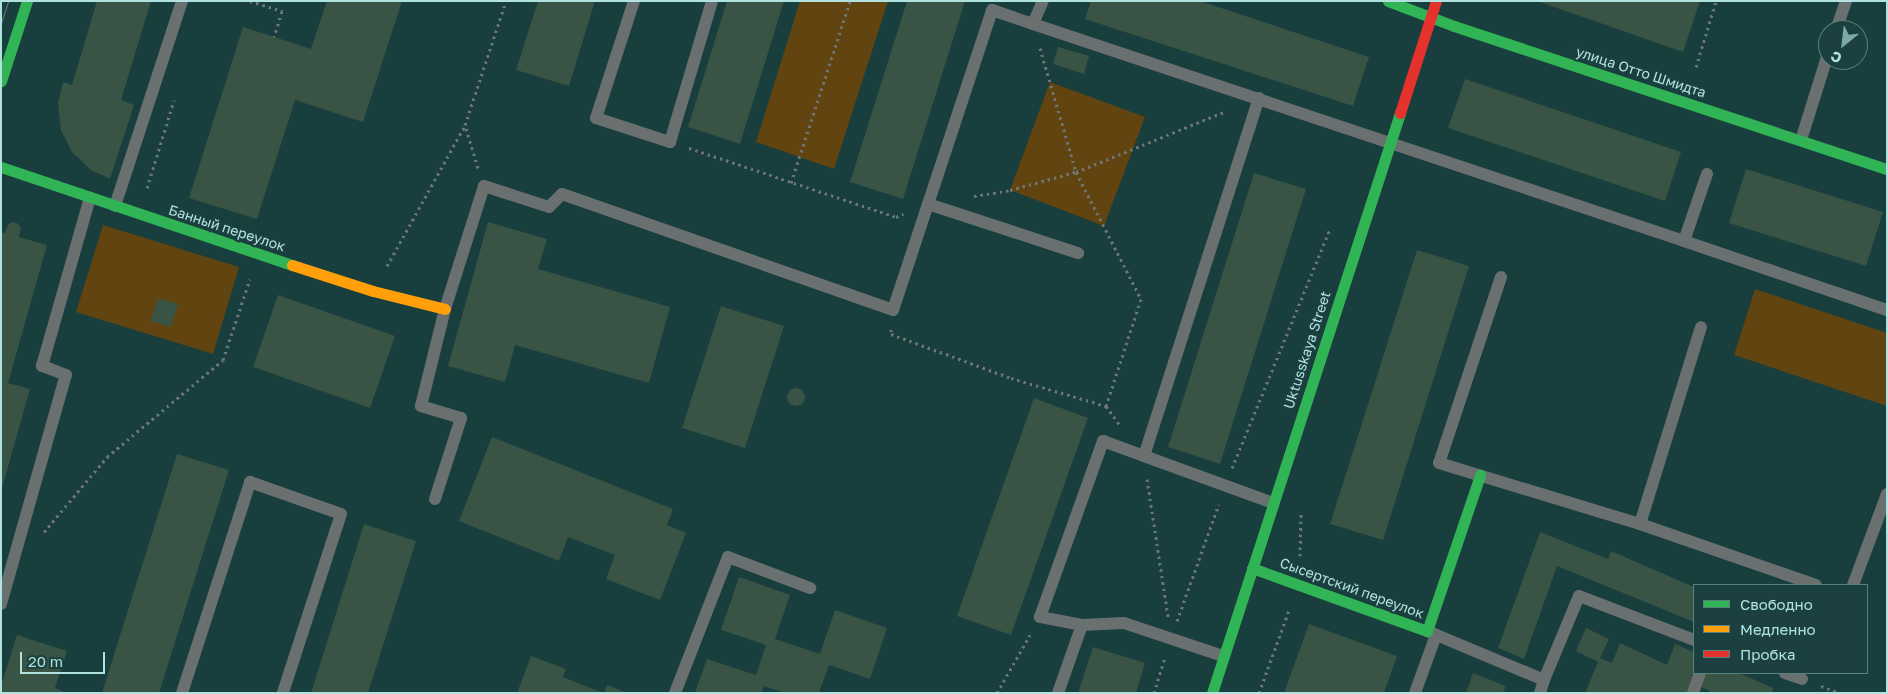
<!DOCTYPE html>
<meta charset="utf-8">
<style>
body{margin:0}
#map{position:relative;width:1888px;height:694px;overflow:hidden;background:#183e3d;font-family:"Golos Text",sans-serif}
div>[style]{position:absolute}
.green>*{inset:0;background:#61440f}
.building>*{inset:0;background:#395345}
.round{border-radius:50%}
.path>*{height:3px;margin-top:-1.5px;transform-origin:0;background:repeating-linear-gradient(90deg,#6f7576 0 2.5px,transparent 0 6.5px)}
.lane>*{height:12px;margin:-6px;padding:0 6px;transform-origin:6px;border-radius:6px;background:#6a7070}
.fast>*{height:11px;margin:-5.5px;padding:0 5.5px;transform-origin:5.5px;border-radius:5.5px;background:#30b455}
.slow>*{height:11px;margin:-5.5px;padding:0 5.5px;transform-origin:5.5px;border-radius:5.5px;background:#ff9f0a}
.jam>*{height:11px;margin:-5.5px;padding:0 5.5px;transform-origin:5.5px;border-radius:5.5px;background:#e5322d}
.tram>*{height:1px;margin:-0.5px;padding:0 0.5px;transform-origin:0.5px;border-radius:0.5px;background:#6d7978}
span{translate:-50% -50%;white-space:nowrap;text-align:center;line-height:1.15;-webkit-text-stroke:4.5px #1b403f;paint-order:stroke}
.street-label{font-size:14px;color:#b0e3e0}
.frame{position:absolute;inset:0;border:2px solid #b0e3e0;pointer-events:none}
.legend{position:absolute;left:1693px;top:584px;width:175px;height:90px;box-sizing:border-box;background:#1b403f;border:1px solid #57817f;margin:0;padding:6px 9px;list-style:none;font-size:15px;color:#b0e3e0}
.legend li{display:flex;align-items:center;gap:10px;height:25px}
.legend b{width:25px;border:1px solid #57817f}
.north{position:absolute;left:1818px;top:20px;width:50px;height:50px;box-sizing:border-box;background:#1b403f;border:1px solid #57817f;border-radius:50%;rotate:209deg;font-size:14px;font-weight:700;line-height:20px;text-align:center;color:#b0e3e0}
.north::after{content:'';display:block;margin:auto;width:18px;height:22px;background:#7ba9a7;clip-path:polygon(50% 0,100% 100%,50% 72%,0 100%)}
.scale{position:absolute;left:20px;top:652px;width:85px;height:22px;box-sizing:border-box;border:2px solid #b0e3e0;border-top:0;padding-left:6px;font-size:15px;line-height:18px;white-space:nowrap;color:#b0e3e0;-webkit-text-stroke:4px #1b403f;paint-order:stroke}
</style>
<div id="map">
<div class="green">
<div style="clip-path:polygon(800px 1px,888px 1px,834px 169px,756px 142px)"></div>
<div style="clip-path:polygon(1050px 82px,1145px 117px,1104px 226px,1010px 190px)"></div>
<div style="clip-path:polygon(103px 225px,239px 267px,213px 354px,76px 312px)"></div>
<div style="clip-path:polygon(1755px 289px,1887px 333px,1887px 406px,1734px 355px)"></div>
</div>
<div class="building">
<div style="clip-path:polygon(97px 1px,151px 1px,121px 100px,134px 105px,110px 179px,91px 170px,72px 152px,61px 130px,58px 103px,63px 82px,72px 85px)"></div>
<div style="clip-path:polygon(327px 1px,402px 1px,363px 122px,295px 100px,257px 219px,189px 198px,243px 27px,311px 49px)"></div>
<div style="clip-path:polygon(538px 1px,595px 1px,569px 86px,516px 70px)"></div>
<div style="clip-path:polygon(727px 1px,784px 1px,740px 144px,688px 127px)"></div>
<div style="clip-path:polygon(907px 1px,965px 1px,903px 199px,850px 182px)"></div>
<div style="clip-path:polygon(1091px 1px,1200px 1px,1369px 57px,1353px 106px,1085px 19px)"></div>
<div style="clip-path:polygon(1537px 1px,1700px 1px,1683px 52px)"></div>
<div style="clip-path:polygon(1058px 47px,1089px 56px,1084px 74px,1053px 64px)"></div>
<div style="clip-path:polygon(1465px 79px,1681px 152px,1665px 201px,1448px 128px)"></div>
<div style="clip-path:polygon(1746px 169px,1883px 212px,1866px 266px,1729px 223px)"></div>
<div style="clip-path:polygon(1254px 173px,1306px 189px,1220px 464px,1168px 447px)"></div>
<div style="clip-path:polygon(12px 222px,17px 223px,21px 228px,19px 237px,47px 245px,8px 383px,30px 389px,2px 488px,1px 232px,5px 233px,8px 225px)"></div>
<div style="clip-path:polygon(488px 222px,547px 239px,538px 269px,670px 307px,649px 383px,515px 345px,505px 382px,448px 366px)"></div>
<div style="clip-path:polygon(1417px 250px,1469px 266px,1383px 540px,1330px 524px)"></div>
<div style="clip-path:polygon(278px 295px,395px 336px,370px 408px,253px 367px)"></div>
<div style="clip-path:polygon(158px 298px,178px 304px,171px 327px,151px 321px)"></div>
<div style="clip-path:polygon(721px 306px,784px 326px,745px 448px,682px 428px)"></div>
<div class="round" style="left:787px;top:388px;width:18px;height:18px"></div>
<div style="clip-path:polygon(1034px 398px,1088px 418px,1011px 635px,957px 616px)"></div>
<div style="clip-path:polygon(492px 437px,673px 509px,667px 525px,686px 533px,660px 600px,606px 579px,615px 555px,568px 537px,559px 561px,459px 521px)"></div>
<div style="clip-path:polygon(177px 454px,229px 470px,159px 693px,102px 693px)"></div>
<div style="clip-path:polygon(364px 524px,416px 541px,368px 693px,311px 693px)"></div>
<div style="clip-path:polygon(1540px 532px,1608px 559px,1611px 551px,1694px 587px,1694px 622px,1557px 566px,1524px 659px,1498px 648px)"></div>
<div style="clip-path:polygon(739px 577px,790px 595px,775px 639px,820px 654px,835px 610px,887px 628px,870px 679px,829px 665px,819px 693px,785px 693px,764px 686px,761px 693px,695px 693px,707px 659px,756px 675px,766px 645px,721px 630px)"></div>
<div style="clip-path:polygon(1309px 624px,1397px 656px,1384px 693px,1284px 693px)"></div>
<div style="clip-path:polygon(1586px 628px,1609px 639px,1600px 658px,1612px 663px,1620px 643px,1667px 665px,1675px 644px,1694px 652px,1694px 673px,1688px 693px,1585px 693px,1598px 662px,1576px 651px)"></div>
<div style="clip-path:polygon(17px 635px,67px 651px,55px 688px,67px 693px,1px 693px,1px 686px)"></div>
<div style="clip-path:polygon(1093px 647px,1145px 663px,1136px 693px,1078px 693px)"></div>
<div style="clip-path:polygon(531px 656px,566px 669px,563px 677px,603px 693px,517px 693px)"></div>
<div style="clip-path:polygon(1473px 673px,1506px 686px,1503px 693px,1466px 693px)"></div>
<div style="clip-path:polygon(1705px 673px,1739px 673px,1773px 688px,1772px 693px,1709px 693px,1710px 691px,1699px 686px)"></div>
<div style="clip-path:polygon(607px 685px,628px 693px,604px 693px)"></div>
</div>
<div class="path">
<div style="left:250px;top:1px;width:34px;rotate:17deg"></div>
<div style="left:282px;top:11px;width:27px;rotate:107deg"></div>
<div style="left:1040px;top:48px;width:129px;rotate:73.8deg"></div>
<div style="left:1076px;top:172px;width:143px;rotate:62.9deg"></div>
<div style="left:1141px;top:299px;width:113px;rotate:108.1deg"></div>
<div style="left:1696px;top:67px;width:69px;rotate:-73.1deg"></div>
<div style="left:689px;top:148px;width:218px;rotate:18.4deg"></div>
<div style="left:896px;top:217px;width:8px;rotate:-23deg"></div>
<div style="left:478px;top:168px;width:45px;rotate:-106.8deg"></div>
<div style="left:465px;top:125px;width:131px;rotate:-71.7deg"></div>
<div style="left:791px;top:183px;width:191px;rotate:-72deg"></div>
<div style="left:147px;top:188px;width:92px;rotate:-72.9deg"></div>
<div style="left:974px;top:196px;width:36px;rotate:-9deg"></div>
<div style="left:1010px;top:190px;width:68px;rotate:-15.3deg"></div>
<div style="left:1076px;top:172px;width:162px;rotate:-22.1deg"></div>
<div style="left:387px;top:266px;width:161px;rotate:-61deg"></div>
<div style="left:891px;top:329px;width:5px;rotate:90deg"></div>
<div style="left:891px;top:334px;width:128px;rotate:20.1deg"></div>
<div style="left:1011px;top:378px;width:99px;rotate:16.4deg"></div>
<div style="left:1106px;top:406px;width:22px;rotate:54deg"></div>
<div style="left:1232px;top:468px;width:258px;rotate:-67.7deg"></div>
<div style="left:1147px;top:479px;width:139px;rotate:81.3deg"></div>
<div style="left:44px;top:532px;width:98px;rotate:-50deg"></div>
<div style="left:107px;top:457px;width:151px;rotate:-39.9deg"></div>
<div style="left:223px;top:360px;width:85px;rotate:-71.6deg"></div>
<div style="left:1300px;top:556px;width:42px;rotate:-88.6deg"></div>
<div style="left:1177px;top:621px;width:124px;rotate:-70.3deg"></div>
<div style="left:1821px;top:686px;width:20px;rotate:20deg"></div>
<div style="left:997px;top:693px;width:67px;rotate:-60.4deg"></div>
<div style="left:1154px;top:693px;width:37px;rotate:-73deg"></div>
<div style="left:1259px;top:693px;width:88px;rotate:-70.1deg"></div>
</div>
<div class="lane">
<div style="left:634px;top:1px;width:123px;rotate:108deg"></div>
<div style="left:596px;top:118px;width:78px;rotate:18deg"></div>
<div style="left:670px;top:142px;width:147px;rotate:-73.4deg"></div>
<div style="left:1033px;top:24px;width:686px;rotate:18.43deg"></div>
<div style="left:1684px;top:241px;width:71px;rotate:-71.1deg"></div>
<div style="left:1836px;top:30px;width:31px;rotate:-71deg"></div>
<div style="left:1801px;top:140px;width:90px;rotate:-72.6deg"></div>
<div style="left:928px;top:204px;width:158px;rotate:18.1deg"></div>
<div style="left:115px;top:206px;width:216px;rotate:-71.9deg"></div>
<div style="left:1684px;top:241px;width:214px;rotate:18.8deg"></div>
<div style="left:1501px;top:277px;width:196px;rotate:108.4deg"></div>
<div style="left:1439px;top:463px;width:210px;rotate:16.9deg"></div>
<div style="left:1640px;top:524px;width:186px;rotate:19.1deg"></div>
<div style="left:1144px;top:456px;width:137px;rotate:20deg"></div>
<div style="left:435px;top:499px;width:85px;rotate:-72.2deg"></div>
<div style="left:461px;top:418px;width:42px;rotate:-163.3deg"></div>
<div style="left:421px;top:406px;width:100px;rotate:-76.1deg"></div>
<div style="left:445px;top:309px;width:129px;rotate:-72.4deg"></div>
<div style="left:484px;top:186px;width:68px;rotate:17.9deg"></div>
<div style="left:549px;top:207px;width:18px;rotate:-45deg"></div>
<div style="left:562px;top:194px;width:351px;rotate:19.3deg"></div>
<div style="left:893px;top:310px;width:316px;rotate:-71.7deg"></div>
<div style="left:992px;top:10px;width:43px;rotate:18.9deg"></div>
<div style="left:1033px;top:24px;width:25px;rotate:-67deg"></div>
<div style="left:1640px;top:524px;width:206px;rotate:-72.8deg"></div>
<div style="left:1853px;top:585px;width:97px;rotate:-69.5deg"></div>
<div style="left:1px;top:604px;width:238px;rotate:-74.2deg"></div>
<div style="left:66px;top:375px;width:26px;rotate:-159deg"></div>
<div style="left:42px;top:366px;width:175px;rotate:-74.1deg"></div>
<div style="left:1427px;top:631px;width:127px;rotate:22.7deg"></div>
<div style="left:1544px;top:680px;width:14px;rotate:107deg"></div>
<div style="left:1223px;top:656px;width:104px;rotate:-161.6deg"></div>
<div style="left:1124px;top:623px;width:42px;rotate:177.3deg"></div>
<div style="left:1082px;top:625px;width:43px;rotate:-169.2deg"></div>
<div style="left:1040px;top:617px;width:187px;rotate:-70.3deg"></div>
<div style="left:1103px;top:441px;width:44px;rotate:20.1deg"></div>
<div style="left:1144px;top:456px;width:376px;rotate:-72.2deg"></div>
<div style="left:1785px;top:673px;width:18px;rotate:19deg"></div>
<div style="left:1544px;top:680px;width:91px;rotate:-67.4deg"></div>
<div style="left:1579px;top:596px;width:123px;rotate:20.9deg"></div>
<div style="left:182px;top:693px;width:222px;rotate:-72.1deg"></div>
<div style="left:250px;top:482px;width:96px;rotate:19.4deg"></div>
<div style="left:341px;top:514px;width:188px;rotate:108deg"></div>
<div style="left:675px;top:693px;width:146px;rotate:-68.7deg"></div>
<div style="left:728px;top:557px;width:88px;rotate:20.7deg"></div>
<div style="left:1058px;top:693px;width:72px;rotate:-70.6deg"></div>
<div style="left:1415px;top:693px;width:62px;rotate:-70.1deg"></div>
<div style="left:1693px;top:693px;width:21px;rotate:-71deg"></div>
</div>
<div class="fast">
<div style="left:1388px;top:1px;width:71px;rotate:20.7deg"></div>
<div style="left:1454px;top:26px;width:456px;rotate:18.3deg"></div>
<div style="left:1px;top:81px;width:84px;rotate:-72deg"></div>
<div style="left:1px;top:167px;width:307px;rotate:18.6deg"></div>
<div style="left:1252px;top:568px;width:186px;rotate:19.8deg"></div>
<div style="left:1427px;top:631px;width:165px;rotate:-71.2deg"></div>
<div style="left:1212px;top:693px;width:610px;rotate:-72.04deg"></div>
</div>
<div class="slow">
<div style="left:292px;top:265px;width:85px;rotate:17.8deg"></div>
<div style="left:373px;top:291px;width:74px;rotate:14deg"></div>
</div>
<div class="jam">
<div style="left:1400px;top:113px;width:118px;rotate:-72.2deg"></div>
</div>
<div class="tram">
<div style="left:1px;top:23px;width:23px;rotate:-72deg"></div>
</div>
<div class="street-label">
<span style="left:1641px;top:72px;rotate:18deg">улица Отто Шмидта</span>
<span style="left:227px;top:228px;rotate:18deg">Банный переулок</span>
<span style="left:1307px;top:350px;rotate:-72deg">Uktusskaya Street</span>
<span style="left:1352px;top:588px;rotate:20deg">Сысертский переулок</span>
</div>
<div class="frame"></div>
<ul class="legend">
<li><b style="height:6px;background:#30b455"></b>Свободно</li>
<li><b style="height:6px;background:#ff9f0a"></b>Медленно</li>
<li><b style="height:6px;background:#e5322d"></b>Пробка</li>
</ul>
<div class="north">С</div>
<div class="scale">20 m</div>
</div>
